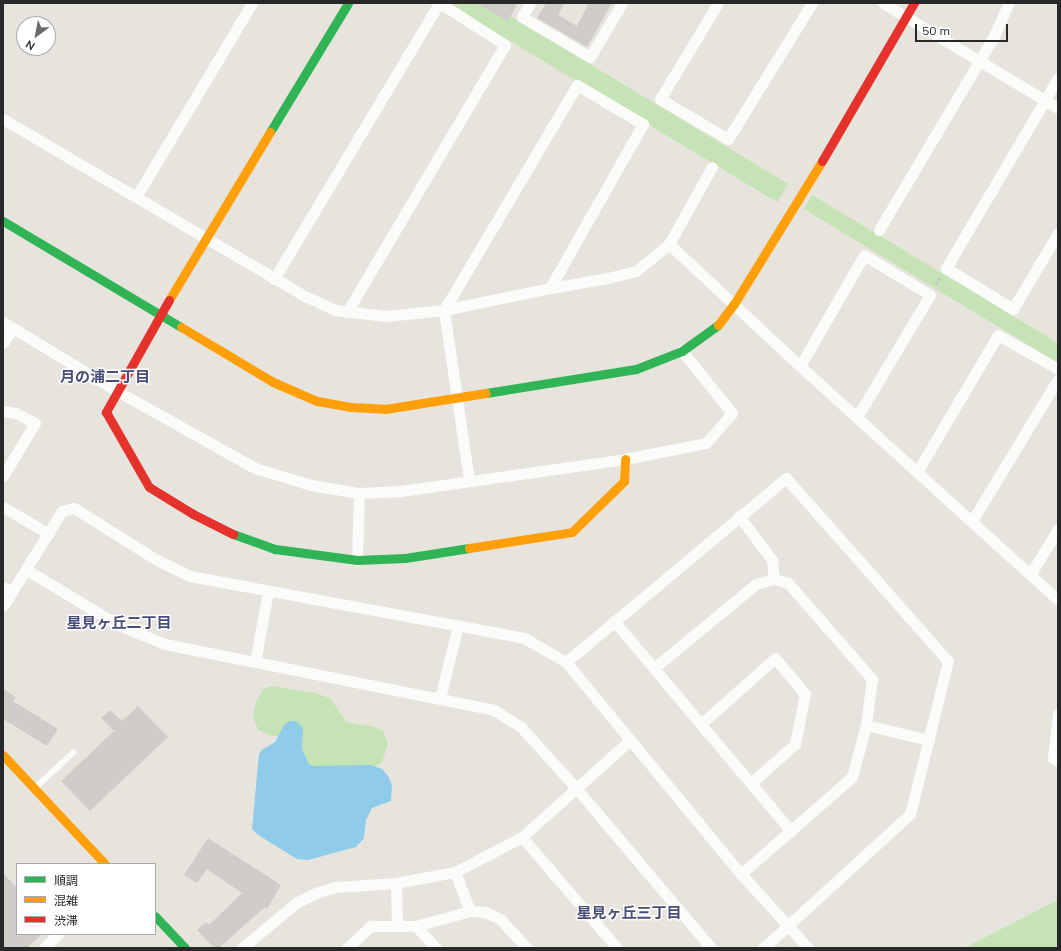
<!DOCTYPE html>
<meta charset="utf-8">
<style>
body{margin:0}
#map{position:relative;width:1061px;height:951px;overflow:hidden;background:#e7e4dd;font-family:Mulish,"Noto Sans JP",sans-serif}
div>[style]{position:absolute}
.green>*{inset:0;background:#c5e3b5}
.water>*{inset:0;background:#8fccea}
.building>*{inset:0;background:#d0cdc8}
.path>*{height:2px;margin-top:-1px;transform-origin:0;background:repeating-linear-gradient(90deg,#c4c3c3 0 3px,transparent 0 5px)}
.lane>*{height:5.5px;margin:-2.75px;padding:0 2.75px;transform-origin:2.75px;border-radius:2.75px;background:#fbfbfa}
.street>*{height:11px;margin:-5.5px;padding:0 5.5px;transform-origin:5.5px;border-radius:5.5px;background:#fbfbfa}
.fast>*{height:9px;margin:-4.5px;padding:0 4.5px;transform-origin:4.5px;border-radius:4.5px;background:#30b455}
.slow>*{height:9px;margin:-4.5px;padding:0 4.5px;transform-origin:4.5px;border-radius:4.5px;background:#ff9f0a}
.jam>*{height:9px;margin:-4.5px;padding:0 4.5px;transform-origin:4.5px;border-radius:4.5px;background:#e5322d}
span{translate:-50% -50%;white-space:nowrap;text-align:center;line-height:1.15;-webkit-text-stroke:3px #fff;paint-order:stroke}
.neighbourhood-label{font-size:15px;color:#484d79;font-weight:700}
.frame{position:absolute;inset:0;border:4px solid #282828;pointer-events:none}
.legend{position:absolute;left:16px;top:863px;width:140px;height:72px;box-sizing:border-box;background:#fff;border:1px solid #a9a9a9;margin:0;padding:5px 7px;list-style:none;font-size:12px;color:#282828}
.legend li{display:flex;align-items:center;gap:8px;height:20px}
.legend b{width:20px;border:1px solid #a9a9a9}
.north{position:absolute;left:16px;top:16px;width:40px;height:40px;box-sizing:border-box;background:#fff;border:1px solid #a9a9a9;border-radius:50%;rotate:212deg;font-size:11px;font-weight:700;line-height:16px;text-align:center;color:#282828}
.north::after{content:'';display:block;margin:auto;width:14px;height:18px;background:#6b6a67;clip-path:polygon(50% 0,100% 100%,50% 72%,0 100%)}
.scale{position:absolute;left:915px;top:24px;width:93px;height:18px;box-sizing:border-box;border:2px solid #282828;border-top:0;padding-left:5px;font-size:12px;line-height:14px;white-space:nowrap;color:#282828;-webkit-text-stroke:3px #fff;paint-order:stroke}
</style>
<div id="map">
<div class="green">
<div style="clip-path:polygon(447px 3px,489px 3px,788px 184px,777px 202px)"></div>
<div style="clip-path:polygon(812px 195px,1058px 343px,1058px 363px,804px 209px)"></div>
<div style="clip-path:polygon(272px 686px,316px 693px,331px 699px,346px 722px,371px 726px,383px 731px,388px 744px,382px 762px,372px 770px,326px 772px,303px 763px,293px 735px,272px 736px,258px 730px,253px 716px,256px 702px,263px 689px)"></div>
<div style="clip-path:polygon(1058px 900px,1058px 948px,966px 948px,966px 947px)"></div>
</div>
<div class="water">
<div style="clip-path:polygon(290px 721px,296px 721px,303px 728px,302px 749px,309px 764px,314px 766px,371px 765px,382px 769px,388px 776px,392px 785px,391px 801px,372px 808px,366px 820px,364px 838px,356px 847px,308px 860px,297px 859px,258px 835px,252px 829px,259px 754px,262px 750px,275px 742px,284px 725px)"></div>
</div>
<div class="building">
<div style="clip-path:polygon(476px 3px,518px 3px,508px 21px)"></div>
<div style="clip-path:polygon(546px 3px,565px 3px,558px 15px,577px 26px,589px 3px,612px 3px,587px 47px,537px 18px)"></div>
<div style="clip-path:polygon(3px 689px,16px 697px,13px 701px,58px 729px,47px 746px,3px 719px)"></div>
<div style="clip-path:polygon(138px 706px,168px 737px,90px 811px,61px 781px,114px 731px,101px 718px,110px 710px,122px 721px)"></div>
<div style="clip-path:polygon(208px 838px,281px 885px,267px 909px,265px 907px,219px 948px,214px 948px,197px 930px,206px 922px,209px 925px,242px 893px,207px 869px,197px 883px,184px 875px)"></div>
<div style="clip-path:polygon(3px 873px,17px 888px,17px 934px,42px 934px,27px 948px,3px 948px)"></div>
</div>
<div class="path">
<div style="left:936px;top:285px;width:9px;rotate:-58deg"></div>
</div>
<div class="lane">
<div style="left:35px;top:788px;width:52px;rotate:-42.6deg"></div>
</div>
<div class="street">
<div style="left:530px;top:3px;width:16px;rotate:120deg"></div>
<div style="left:522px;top:17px;width:79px;rotate:30.5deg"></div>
<div style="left:590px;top:57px;width:63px;rotate:-59.3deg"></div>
<div style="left:718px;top:3px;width:112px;rotate:121.1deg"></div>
<div style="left:660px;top:99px;width:79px;rotate:30.5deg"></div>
<div style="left:728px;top:139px;width:160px;rotate:-58.3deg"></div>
<div style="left:883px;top:3px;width:204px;rotate:31deg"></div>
<div style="left:1058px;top:78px;width:221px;rotate:120.5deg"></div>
<div style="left:946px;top:268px;width:79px;rotate:31.5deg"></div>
<div style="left:1013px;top:309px;width:88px;rotate:-59.4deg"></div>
<div style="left:3px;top:119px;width:352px;rotate:30.4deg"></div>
<div style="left:307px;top:297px;width:31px;rotate:25deg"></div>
<div style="left:335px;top:310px;width:51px;rotate:6.7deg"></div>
<div style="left:386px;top:316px;width:58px;rotate:-5.9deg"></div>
<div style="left:444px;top:310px;width:108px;rotate:-11.7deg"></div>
<div style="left:550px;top:288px;width:59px;rotate:-9.8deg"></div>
<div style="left:608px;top:278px;width:29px;rotate:-14deg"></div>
<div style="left:636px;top:271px;width:43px;rotate:-39.3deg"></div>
<div style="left:669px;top:244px;width:88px;rotate:-60.8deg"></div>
<div style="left:136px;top:197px;width:226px;rotate:-59.1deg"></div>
<div style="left:879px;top:230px;width:226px;rotate:-59.3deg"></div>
<div style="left:994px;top:36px;width:36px;rotate:-66deg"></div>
<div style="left:669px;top:244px;width:179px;rotate:43deg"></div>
<div style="left:800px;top:366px;width:348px;rotate:42.2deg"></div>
<div style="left:274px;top:279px;width:322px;rotate:-59.1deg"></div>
<div style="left:347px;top:312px;width:310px;rotate:-59.4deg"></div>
<div style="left:505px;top:45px;width:77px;rotate:-147.1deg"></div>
<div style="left:3px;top:322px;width:133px;rotate:31.2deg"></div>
<div style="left:117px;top:391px;width:158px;rotate:29.2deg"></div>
<div style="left:255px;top:468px;width:59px;rotate:16.9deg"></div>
<div style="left:311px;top:485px;width:49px;rotate:9.5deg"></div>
<div style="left:359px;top:493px;width:42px;rotate:-2.7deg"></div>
<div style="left:401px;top:491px;width:226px;rotate:-8.1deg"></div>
<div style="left:625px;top:459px;width:83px;rotate:-11.2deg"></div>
<div style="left:706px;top:443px;width:40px;rotate:-49deg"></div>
<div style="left:732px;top:413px;width:80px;rotate:-128.9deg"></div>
<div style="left:3px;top:343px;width:18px;rotate:-56deg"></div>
<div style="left:800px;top:366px;width:128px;rotate:-60deg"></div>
<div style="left:864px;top:255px;width:77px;rotate:31.2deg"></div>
<div style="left:930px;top:295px;width:142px;rotate:120.9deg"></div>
<div style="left:3px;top:411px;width:13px;rotate:9deg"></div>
<div style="left:16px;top:413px;width:21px;rotate:28deg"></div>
<div style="left:35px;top:423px;width:62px;rotate:121.1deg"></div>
<div style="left:917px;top:472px;width:159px;rotate:-59.4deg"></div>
<div style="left:998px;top:335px;width:69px;rotate:29.5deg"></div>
<div style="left:469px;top:480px;width:172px;rotate:-98.4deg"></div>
<div style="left:444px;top:310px;width:261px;rotate:-59.4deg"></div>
<div style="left:577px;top:85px;width:77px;rotate:30.6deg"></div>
<div style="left:643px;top:124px;width:189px;rotate:119.6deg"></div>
<div style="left:3px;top:507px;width:53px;rotate:30.4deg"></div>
<div style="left:739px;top:516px;width:55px;rotate:53.1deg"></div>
<div style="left:772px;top:560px;width:19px;rotate:84deg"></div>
<div style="left:972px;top:521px;width:166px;rotate:-58.8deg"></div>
<div style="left:357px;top:560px;width:67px;rotate:-88.3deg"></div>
<div style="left:27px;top:570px;width:106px;rotate:31.1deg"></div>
<div style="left:118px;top:625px;width:51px;rotate:22deg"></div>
<div style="left:165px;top:644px;width:336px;rotate:11.3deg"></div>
<div style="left:494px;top:710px;width:31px;rotate:32deg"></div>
<div style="left:520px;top:726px;width:84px;rotate:47.9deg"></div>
<div style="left:576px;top:788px;width:209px;rotate:49.8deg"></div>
<div style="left:1030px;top:575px;width:54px;rotate:-58.7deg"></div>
<div style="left:3px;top:587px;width:10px;rotate:29deg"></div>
<div style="left:3px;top:606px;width:112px;rotate:-58.2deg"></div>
<div style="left:62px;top:511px;width:12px;rotate:-14deg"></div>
<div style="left:74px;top:508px;width:98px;rotate:32.1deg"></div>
<div style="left:157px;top:560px;width:37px;rotate:26deg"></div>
<div style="left:190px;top:576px;width:340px;rotate:10.5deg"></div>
<div style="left:524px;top:638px;width:48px;rotate:29.7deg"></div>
<div style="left:566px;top:662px;width:275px;rotate:50.5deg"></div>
<div style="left:741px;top:874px;width:100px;rotate:47.8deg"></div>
<div style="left:614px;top:621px;width:275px;rotate:49.9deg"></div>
<div style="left:255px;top:662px;width:72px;rotate:-79.6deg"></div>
<div style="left:566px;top:662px;width:287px;rotate:-39.9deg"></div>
<div style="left:786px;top:478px;width:244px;rotate:48.5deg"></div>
<div style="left:948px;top:661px;width:158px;rotate:103.9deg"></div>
<div style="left:910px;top:814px;width:199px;rotate:137.6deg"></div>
<div style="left:654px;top:668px;width:132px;rotate:-39.5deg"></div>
<div style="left:756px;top:584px;width:19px;rotate:-16deg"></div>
<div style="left:774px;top:579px;width:15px;rotate:16deg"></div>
<div style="left:788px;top:583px;width:128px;rotate:48.8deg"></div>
<div style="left:872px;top:679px;width:46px;rotate:97.4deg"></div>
<div style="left:866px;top:725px;width:54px;rotate:105.1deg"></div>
<div style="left:852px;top:777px;width:147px;rotate:138.9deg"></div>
<div style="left:440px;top:698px;width:75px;rotate:-76.1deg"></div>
<div style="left:1058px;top:714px;width:44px;rotate:96.5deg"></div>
<div style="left:1053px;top:758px;width:6px;rotate:31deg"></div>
<div style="left:701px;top:724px;width:99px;rotate:-41.7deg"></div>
<div style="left:775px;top:658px;width:47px;rotate:50.2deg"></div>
<div style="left:805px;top:694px;width:51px;rotate:101.3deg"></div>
<div style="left:795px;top:744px;width:59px;rotate:138.4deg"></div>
<div style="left:866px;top:725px;width:65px;rotate:13.4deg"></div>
<div style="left:522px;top:837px;width:146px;rotate:49.4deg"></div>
<div style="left:455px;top:872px;width:42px;rotate:69deg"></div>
<div style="left:396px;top:883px;width:42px;rotate:88.6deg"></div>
<div style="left:416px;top:926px;width:30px;rotate:48deg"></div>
<div style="left:44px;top:948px;width:20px;rotate:-45deg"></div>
<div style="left:242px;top:948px;width:70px;rotate:-39.8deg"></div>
<div style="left:296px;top:903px;width:22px;rotate:-27deg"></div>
<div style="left:316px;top:893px;width:21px;rotate:-17deg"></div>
<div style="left:336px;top:887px;width:60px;rotate:-3.8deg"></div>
<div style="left:396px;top:883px;width:60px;rotate:-10.6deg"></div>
<div style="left:455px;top:872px;width:76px;rotate:-27.6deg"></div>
<div style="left:522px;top:837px;width:145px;rotate:-41.9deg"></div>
<div style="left:347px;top:948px;width:33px;rotate:-43deg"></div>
<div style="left:371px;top:926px;width:45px"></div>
<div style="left:416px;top:926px;width:56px;rotate:-15.5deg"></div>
<div style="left:470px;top:911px;width:15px;rotate:4deg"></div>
<div style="left:485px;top:912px;width:17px;rotate:25deg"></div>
<div style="left:500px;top:919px;width:40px;rotate:47deg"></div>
</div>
<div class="fast">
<div style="left:270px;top:132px;width:151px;rotate:-58.8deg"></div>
<div style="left:3px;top:221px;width:207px;rotate:30.8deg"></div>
<div style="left:486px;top:393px;width:152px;rotate:-9.1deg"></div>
<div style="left:636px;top:369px;width:49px;rotate:-21.4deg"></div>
<div style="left:682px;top:351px;width:44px;rotate:-35.8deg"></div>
<div style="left:233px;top:534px;width:45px;rotate:19.7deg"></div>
<div style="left:275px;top:549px;width:83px;rotate:7.6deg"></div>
<div style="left:357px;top:560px;width:48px;rotate:-2.4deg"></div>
<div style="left:405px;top:558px;width:65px;rotate:-8.9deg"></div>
<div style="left:155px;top:916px;width:44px;rotate:46.8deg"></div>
</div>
<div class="slow">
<div style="left:169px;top:300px;width:196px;rotate:-59deg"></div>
<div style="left:718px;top:325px;width:26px;rotate:-53deg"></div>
<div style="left:734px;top:304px;width:168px;rotate:-58.4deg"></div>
<div style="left:181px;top:327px;width:107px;rotate:30.9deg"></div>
<div style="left:273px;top:382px;width:48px;rotate:23.4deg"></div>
<div style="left:317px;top:401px;width:34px;rotate:10deg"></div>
<div style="left:350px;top:407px;width:35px;rotate:3deg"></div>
<div style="left:385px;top:409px;width:102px;rotate:-9deg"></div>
<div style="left:469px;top:548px;width:104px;rotate:-8.8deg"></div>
<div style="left:572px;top:532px;width:73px;rotate:-44.4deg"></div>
<div style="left:624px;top:481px;width:22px;rotate:-87deg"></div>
<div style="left:3px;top:755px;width:149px;rotate:46.9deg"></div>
</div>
<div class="jam">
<div style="left:822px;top:161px;width:183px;rotate:-59.8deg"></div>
<div style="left:169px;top:300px;width:129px;rotate:119.4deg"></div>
<div style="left:106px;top:412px;width:86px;rotate:60.2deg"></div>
<div style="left:149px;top:487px;width:52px;rotate:31.5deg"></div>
<div style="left:193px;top:514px;width:45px;rotate:26.6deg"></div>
</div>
<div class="neighbourhood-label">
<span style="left:105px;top:377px">月の浦二丁目</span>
<span style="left:119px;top:623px">星見ヶ丘二丁目</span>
<span style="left:629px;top:913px">星見ヶ丘三丁目</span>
</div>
<div class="frame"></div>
<ul class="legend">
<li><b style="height:5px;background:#30b455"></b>順調</li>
<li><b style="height:5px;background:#ff9f0a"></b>混雑</li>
<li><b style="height:5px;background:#e5322d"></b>渋滞</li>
</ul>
<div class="north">N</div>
<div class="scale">50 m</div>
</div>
